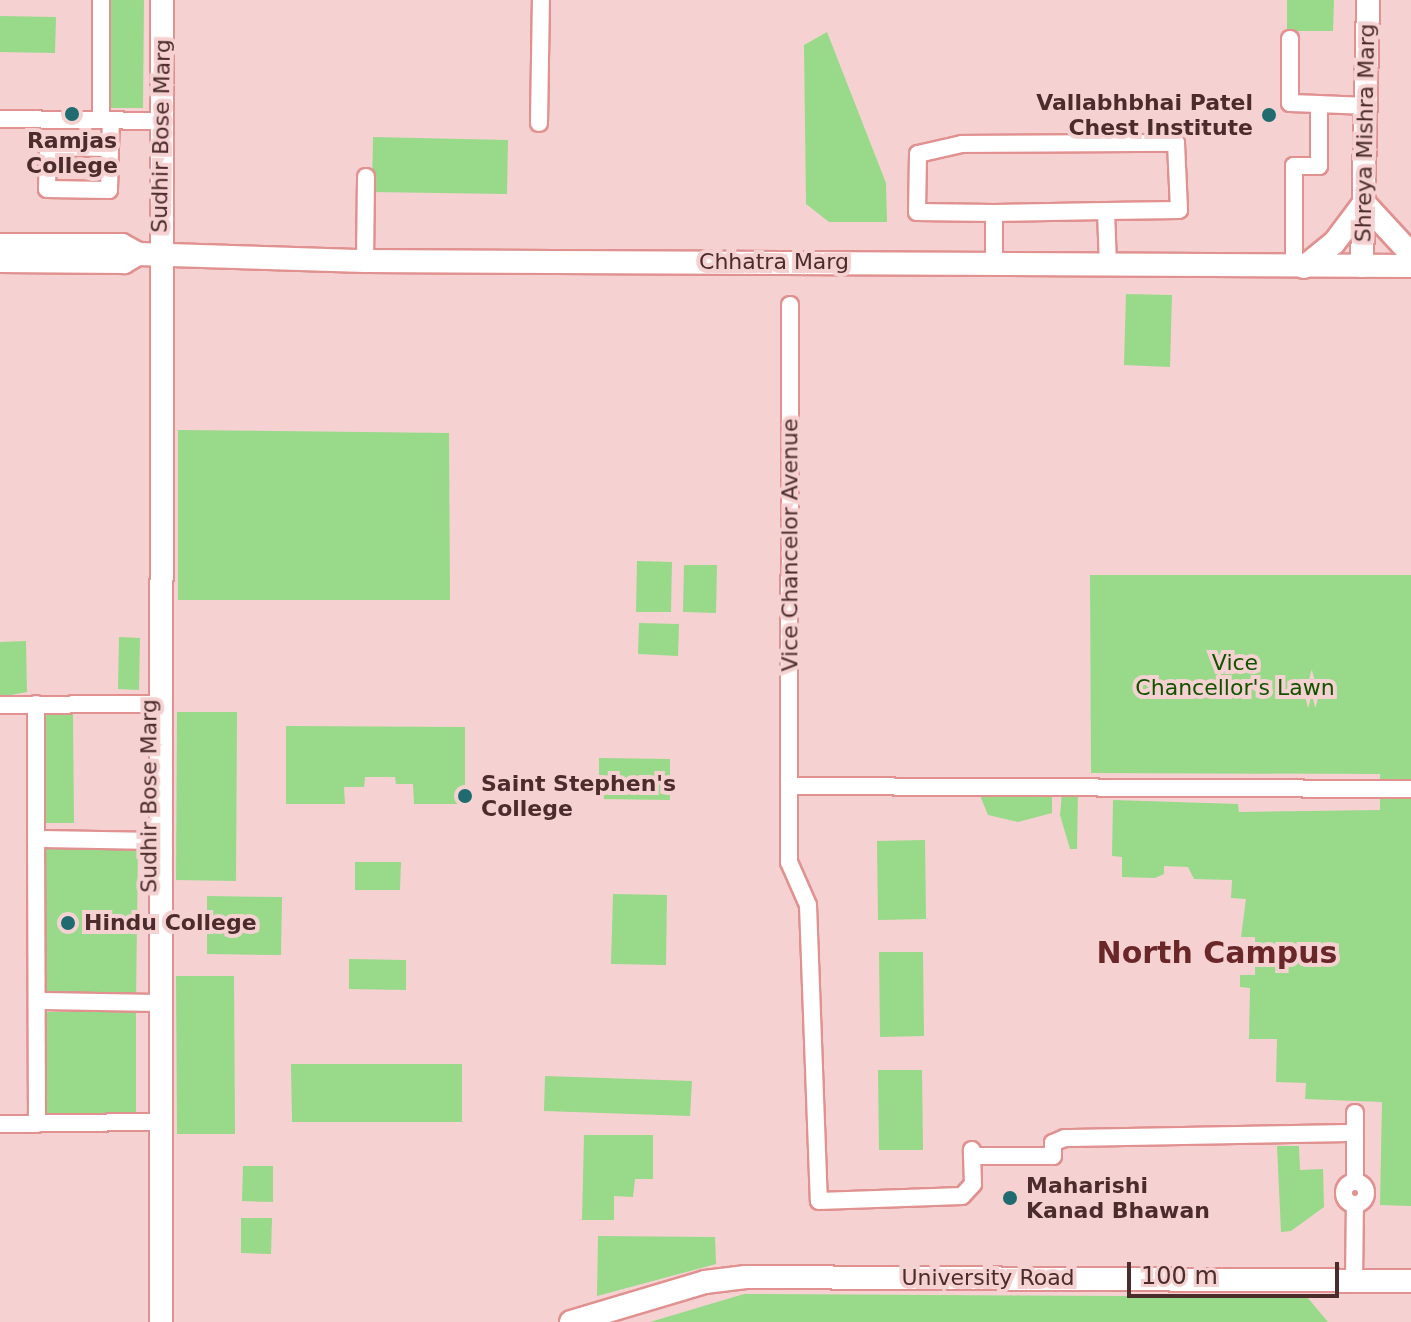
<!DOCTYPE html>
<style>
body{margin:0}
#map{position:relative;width:1411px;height:1322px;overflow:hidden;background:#f5d2d1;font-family:"DejaVu Sans",sans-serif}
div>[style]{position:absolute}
.green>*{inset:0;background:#98d98a}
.roads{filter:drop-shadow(2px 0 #e09190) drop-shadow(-2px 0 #e09190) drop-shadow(0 2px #e09190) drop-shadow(0 -2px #e09190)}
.minor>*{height:16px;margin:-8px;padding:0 8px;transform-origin:8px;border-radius:8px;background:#fff}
.minor>.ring{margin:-8px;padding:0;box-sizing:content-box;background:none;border:16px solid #fff;border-radius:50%}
.tertiary>*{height:22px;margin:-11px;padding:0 11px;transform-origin:11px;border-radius:11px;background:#fff}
.dots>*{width:22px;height:22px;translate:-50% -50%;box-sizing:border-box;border:4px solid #f5d2d1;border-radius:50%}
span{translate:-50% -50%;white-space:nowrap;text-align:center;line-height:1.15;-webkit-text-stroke:8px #f5d2d1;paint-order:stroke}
.poi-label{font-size:22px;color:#4b2b2b;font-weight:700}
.right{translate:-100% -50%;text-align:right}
.left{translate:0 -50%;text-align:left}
.street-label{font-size:22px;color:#4b2b2b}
.park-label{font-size:22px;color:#115200}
.district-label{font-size:30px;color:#6a272a;font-weight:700}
.scale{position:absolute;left:1127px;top:1262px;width:212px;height:36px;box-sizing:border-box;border:4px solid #4b2b2b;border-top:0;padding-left:10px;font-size:24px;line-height:28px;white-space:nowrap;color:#4b2b2b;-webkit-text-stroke:6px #f5d2d1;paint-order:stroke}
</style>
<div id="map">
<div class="green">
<div style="clip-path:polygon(108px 0,144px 0,143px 108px,108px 108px)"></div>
<div style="clip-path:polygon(1287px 0,1334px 0,1333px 31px,1287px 31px)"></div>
<div style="clip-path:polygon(0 16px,56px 17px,55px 53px,0 52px)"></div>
<div style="clip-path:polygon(827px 32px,886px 183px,887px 222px,829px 222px,806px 204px,804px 45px)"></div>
<div style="clip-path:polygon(373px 137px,508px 140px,507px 194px,372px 192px)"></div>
<div style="clip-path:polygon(1126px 294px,1172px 295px,1170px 367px,1124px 365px)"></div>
<div style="clip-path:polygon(178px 430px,449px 433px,450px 600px,178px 600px)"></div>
<div style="clip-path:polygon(637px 561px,672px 562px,671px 612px,636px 612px)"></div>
<div style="clip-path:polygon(684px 565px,717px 565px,716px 613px,683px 612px)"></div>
<div style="clip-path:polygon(1090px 575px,1411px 575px,1411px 1206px,1380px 1205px,1382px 1102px,1305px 1099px,1306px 1083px,1276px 1082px,1277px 1039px,1249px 1039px,1250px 988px,1240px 987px,1240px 975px,1255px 975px,1255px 967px,1272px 967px,1273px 947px,1255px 946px,1255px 937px,1241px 937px,1246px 899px,1231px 898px,1232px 880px,1194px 879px,1188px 867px,1164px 866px,1164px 874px,1155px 878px,1122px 877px,1122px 857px,1112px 856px,1113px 800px,1238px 804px,1239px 812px,1380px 810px,1380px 774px,1091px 773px)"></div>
<div style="clip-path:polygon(639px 623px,679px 624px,678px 656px,638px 654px)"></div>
<div style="clip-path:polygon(119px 637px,140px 638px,139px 690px,118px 689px)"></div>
<div style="clip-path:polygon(26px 641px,27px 692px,0 697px,0 642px)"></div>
<div style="clip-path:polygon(177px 712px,237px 712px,236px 881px,176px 880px)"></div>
<div style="clip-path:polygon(73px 713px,74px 823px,44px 823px,42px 714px)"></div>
<div style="clip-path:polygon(286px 726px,465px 727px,465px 804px,414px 804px,413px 784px,396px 784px,395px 777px,365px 777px,364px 787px,344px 787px,345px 804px,286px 804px)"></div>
<div style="clip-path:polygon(599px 758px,670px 759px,670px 800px,599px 799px)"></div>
<div style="clip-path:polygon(1052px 792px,1052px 813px,1018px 822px,988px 815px,979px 793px)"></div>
<div style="clip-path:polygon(1062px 793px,1078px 793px,1077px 849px,1070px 849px,1060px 815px)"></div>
<div style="clip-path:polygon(925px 840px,926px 919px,878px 920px,877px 841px)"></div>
<div style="clip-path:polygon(45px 846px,138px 847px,136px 999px,49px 997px,44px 986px)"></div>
<div style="clip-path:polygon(355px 862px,401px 862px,400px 890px,355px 890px)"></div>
<div style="clip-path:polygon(613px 894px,667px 895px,666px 965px,611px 964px)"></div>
<div style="clip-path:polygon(207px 896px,282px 897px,281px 955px,207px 954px)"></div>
<div style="clip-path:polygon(879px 952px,923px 952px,924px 1036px,880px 1037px)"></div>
<div style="clip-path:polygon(349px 959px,406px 960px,406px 990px,349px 989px)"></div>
<div style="clip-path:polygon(176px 976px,234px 976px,235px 1134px,177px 1134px)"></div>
<div style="clip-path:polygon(136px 1011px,136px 1117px,44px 1118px,44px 1012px)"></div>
<div style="clip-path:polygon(291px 1064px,462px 1064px,462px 1122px,292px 1122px)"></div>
<div style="clip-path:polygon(878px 1070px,922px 1070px,923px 1150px,879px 1150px)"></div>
<div style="clip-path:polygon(545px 1076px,692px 1081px,690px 1116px,544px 1111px)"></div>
<div style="clip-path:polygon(584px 1135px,653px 1135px,653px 1179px,635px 1179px,633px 1197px,614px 1196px,614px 1220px,582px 1220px)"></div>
<div style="clip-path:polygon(1277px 1146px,1299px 1146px,1300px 1170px,1323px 1169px,1324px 1207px,1291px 1231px,1281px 1232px)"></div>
<div style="clip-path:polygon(243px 1166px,273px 1166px,273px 1202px,242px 1201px)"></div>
<div style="clip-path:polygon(241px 1218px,272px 1218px,271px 1254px,241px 1253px)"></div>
<div style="clip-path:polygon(598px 1236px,715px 1237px,716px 1264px,597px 1296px)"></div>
<div style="clip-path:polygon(744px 1294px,1307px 1297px,1328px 1322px,650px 1322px)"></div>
</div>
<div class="roads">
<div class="minor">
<div style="left:1290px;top:39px;width:64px;rotate:90deg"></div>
<div style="left:1290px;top:103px;width:29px;rotate:2deg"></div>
<div style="left:1319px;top:104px;width:62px;rotate:90deg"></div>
<div style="left:1319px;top:166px;width:25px;rotate:180deg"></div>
<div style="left:1294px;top:166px;width:101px;rotate:90deg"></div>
<div style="left:1319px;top:104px;width:47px;rotate:2.4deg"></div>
<div style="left:0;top:119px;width:161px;rotate:0.7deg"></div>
<div style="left:101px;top:120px;width:120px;rotate:-90deg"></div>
<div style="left:539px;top:123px;width:123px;rotate:-89.1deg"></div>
<div style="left:110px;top:148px;width:62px;rotate:-179.1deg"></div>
<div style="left:48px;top:147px;width:42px;rotate:91.4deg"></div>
<div style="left:47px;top:189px;width:62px;rotate:0.9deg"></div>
<div style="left:109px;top:190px;width:42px;rotate:-88.6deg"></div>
<div style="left:110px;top:148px;width:28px;rotate:-88deg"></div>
<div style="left:994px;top:213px;width:77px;rotate:-179.3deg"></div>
<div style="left:917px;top:212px;width:58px;rotate:-89deg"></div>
<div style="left:918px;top:154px;width:45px;rotate:-12.8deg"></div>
<div style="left:962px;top:144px;width:214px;rotate:-0.3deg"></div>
<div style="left:1176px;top:143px;width:67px;rotate:87.4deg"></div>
<div style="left:1179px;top:210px;width:73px;rotate:179.2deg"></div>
<div style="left:365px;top:261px;width:84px;rotate:-89.3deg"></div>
<div style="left:994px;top:264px;width:51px;rotate:-90deg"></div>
<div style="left:994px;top:213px;width:112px;rotate:-1deg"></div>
<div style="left:1106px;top:211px;width:54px;rotate:87.9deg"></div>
<div style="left:790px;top:305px;width:557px;rotate:90.1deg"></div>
<div style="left:789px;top:862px;width:47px;rotate:66.2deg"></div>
<div style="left:808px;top:905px;width:296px;rotate:87.9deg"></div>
<div style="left:819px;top:1201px;width:143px;rotate:-2deg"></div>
<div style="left:962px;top:1196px;width:16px;rotate:-47deg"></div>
<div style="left:973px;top:1184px;width:34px;rotate:-92deg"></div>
<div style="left:36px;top:704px;width:135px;rotate:90deg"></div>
<div style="left:0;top:705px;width:150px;rotate:-0.4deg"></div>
<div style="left:790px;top:786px;width:621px;rotate:0.28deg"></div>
<div style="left:37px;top:1001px;width:112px;rotate:1deg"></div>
<div style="left:1355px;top:1113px;width:69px;rotate:90deg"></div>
<div style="left:0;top:1124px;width:149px;rotate:-0.8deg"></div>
<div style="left:37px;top:1124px;width:285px;rotate:-90.2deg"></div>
<div style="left:36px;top:839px;width:113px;rotate:1deg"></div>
<div style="left:972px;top:1156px;width:81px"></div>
<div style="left:1053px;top:1156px;width:13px;rotate:-90deg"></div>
<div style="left:1053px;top:1143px;width:13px;rotate:-23deg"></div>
<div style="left:1065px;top:1138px;width:290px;rotate:-1deg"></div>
<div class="ring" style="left:1344px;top:1182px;width:6px;height:6px"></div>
<div style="left:1354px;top:1282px;width:77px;rotate:-89.3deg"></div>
</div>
<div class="tertiary">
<div style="left:0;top:245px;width:122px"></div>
<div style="left:122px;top:245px;width:18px;rotate:29deg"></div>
<div style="left:138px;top:254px;width:227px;rotate:1.8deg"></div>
<div style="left:365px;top:261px;width:1046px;rotate:0.27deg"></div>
<div style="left:0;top:261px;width:124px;rotate:0.5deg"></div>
<div style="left:124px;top:262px;width:16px;rotate:-30deg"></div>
<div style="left:1362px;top:266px;width:266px;rotate:-88.7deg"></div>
<div style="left:1304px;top:267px;width:38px;rotate:-39deg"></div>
<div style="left:1334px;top:243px;width:50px;rotate:-53.1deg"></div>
<div style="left:1364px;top:203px;width:69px;rotate:47.3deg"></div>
<div style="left:161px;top:1322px;width:1322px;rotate:-89.96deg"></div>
<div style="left:571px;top:1322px;width:140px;rotate:-16.6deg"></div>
<div style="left:705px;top:1282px;width:41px;rotate:-7deg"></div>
<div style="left:746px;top:1277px;width:665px;rotate:0.34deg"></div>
</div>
</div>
<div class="dots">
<div style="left:72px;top:114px;background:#1f6b6f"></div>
<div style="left:1269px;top:115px;background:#1f6b6f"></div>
<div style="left:465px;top:796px;background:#1f6b6f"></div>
<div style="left:68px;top:923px;background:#1f6b6f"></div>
<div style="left:1010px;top:1198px;background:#1f6b6f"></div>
</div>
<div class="poi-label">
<span class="right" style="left:1253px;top:115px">Vallabhbhai Patel<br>Chest Institute</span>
<span style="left:72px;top:153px">Ramjas<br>College</span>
<span class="left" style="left:481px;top:796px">Saint Stephen's<br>College</span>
<span class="left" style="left:84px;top:923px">Hindu College</span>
<span class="left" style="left:1026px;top:1198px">Maharishi<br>Kanad Bhawan</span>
</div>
<div class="street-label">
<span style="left:1365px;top:133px;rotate:-89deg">Shreya Mishra Marg</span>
<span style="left:161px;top:136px;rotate:-89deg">Sudhir Bose Marg</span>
<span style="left:774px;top:262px">Chhatra Marg</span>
<span style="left:790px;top:545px;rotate:-90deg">Vice Chancelor Avenue</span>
<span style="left:149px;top:796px;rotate:-90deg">Sudhir Bose Marg</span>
<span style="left:988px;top:1278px">University Road</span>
</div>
<div class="park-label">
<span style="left:1235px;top:675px">Vice<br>Chancellor's Lawn</span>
</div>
<div class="district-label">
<span style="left:1217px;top:953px">North Campus</span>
</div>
<div class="scale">100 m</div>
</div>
